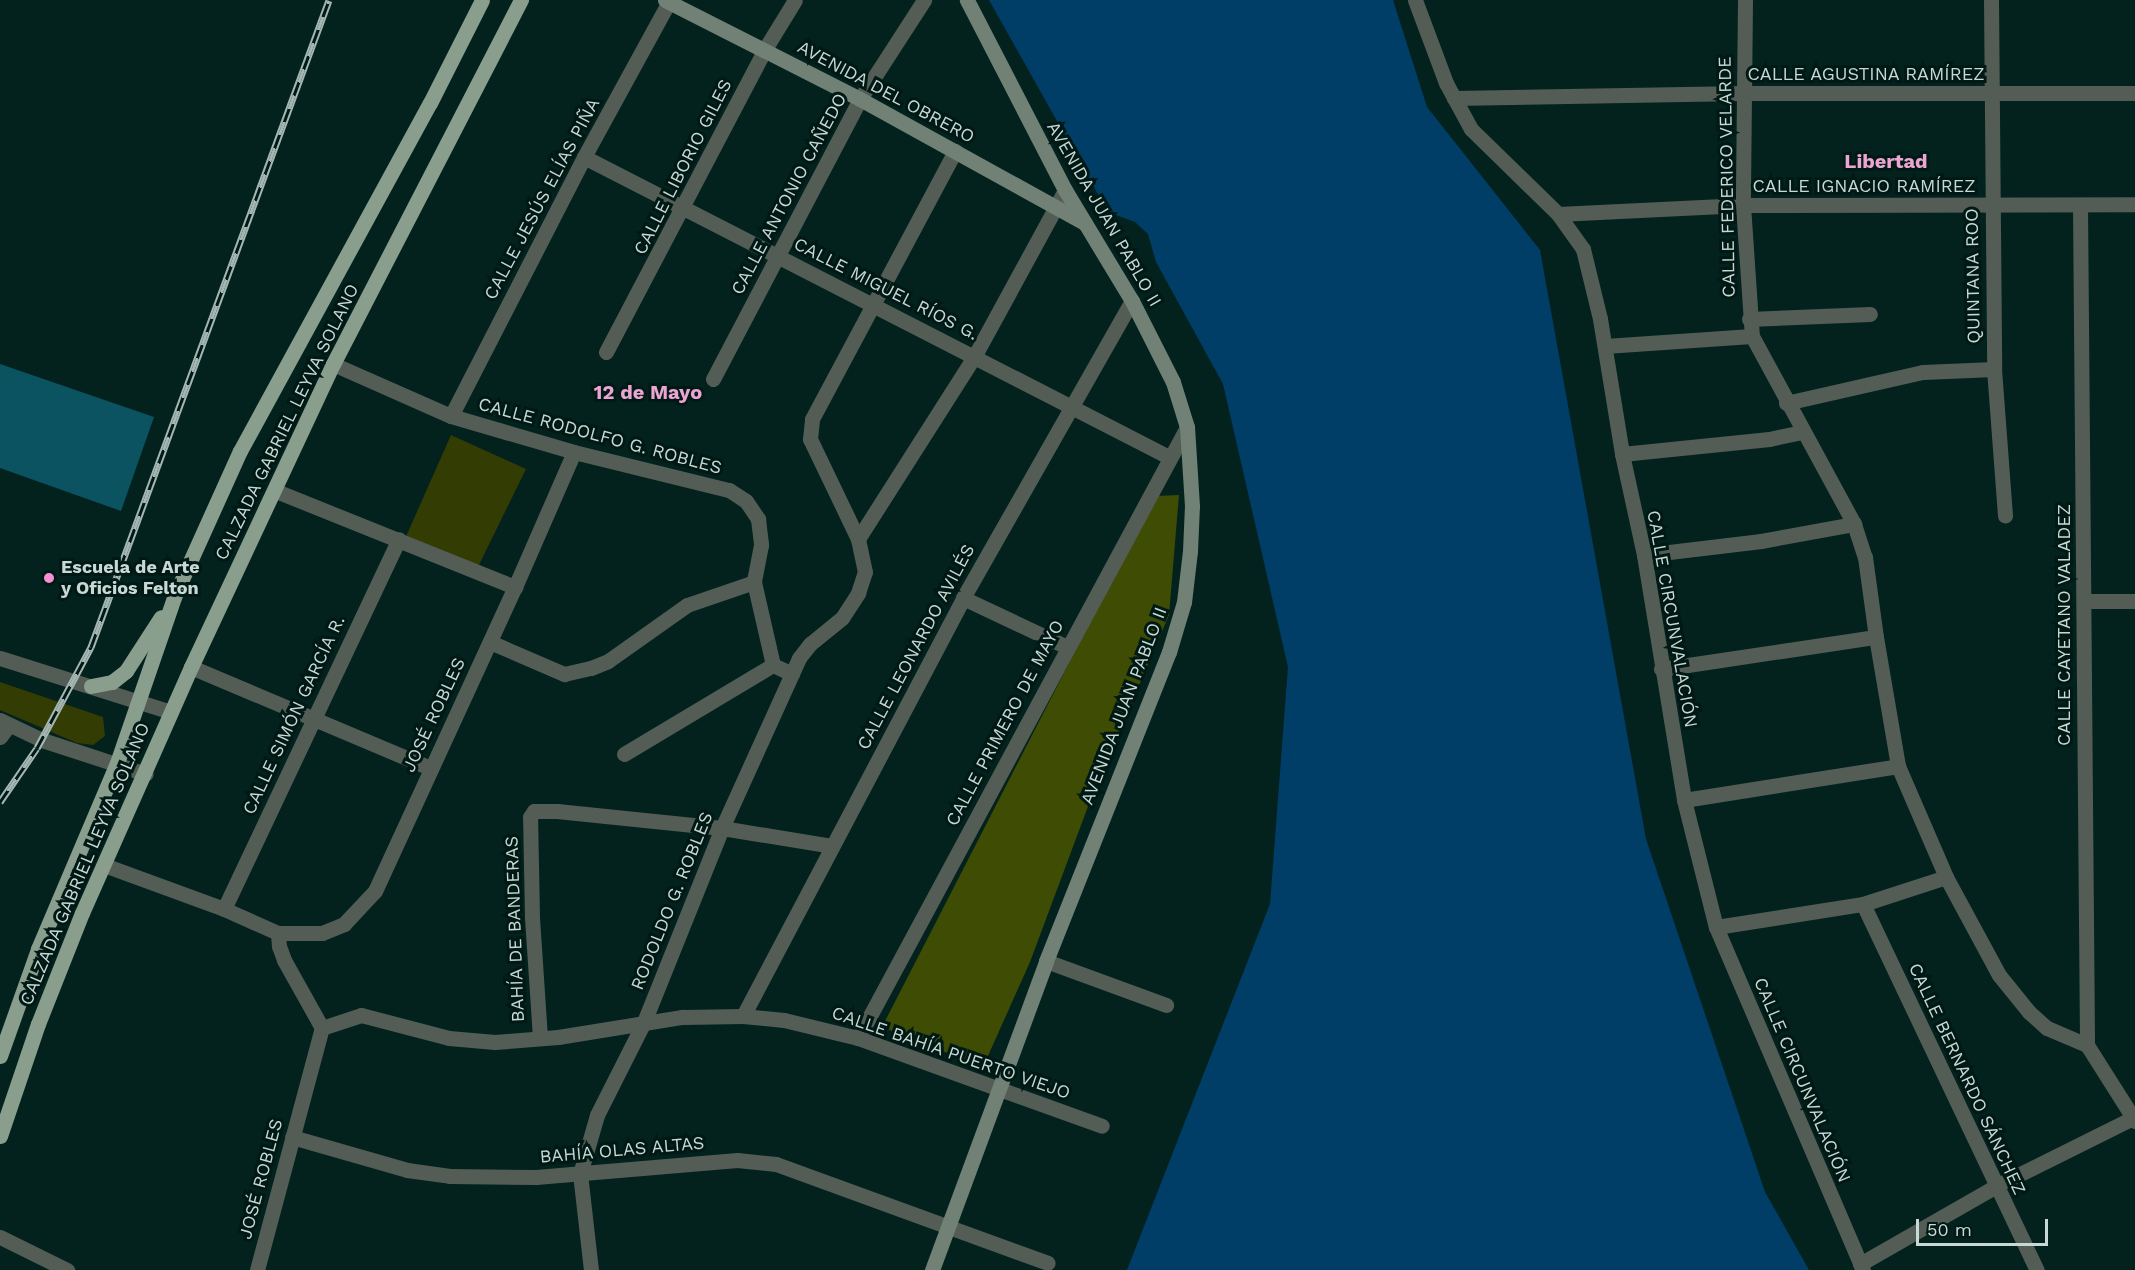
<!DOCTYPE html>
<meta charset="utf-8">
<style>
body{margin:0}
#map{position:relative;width:2135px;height:1270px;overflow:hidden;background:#03221e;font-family:"Work Sans",sans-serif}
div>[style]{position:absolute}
.green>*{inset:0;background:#323c03}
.forest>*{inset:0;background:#3f4c03}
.water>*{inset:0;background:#003e67}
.building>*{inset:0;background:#0c5361}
.minor>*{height:15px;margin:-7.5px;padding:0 7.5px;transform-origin:7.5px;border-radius:7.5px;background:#535d55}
.tertiary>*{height:15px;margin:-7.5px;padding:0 7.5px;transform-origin:7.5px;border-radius:7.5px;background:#535d55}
.secondary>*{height:15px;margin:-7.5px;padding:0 7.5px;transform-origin:7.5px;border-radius:7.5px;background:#728175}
.primary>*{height:15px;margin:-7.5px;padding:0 7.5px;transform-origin:7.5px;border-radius:7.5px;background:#8a9e8e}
.rail>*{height:7px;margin-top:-3.5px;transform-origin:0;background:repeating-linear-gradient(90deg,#001915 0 14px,#a4b7b3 0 28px);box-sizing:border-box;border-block:2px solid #a4b7b3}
.dots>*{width:16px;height:16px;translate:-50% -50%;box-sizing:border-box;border:3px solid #001915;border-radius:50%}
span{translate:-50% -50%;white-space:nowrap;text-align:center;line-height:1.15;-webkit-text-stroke:6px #001915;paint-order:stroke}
.street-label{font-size:18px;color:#c8d9d5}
.poi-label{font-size:18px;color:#c8d9d5;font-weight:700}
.left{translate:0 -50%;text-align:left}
.neighbourhood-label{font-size:20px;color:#eba5d3;font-weight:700}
.scale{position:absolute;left:1916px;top:1219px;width:132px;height:27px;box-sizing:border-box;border:3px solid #c8d9d5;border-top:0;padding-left:8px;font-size:18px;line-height:21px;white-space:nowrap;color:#c8d9d5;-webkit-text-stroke:4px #001915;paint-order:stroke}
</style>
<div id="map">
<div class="green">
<div style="clip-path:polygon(451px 435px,526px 469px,476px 571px,404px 541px)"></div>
<div style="clip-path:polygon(0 682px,103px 717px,105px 736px,93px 745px,77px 743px,0 710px)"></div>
</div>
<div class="forest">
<div style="clip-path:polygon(1179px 495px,1169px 615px,1093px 793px,1030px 962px,983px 1067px,882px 1027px,1155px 496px)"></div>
</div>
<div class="water">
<div style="clip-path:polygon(989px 0,1393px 0,1427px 107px,1540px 250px,1646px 839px,1765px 1192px,1809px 1270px,1127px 1270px,1270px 904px,1288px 667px,1223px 384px,1156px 262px,1148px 234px,1135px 222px,1108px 212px)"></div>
</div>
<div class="building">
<div style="clip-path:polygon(0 364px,154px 417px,121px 511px,0 468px)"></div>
</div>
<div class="minor">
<div style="left:1415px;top:0;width:89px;rotate:69.5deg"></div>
<div style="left:1446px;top:83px;width:52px;rotate:61.5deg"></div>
<div style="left:1471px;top:129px;width:122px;rotate:44.3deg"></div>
<div style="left:1558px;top:214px;width:43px;rotate:54.5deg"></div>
<div style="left:1583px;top:249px;width:72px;rotate:76.3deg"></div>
<div style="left:1600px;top:319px;width:137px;rotate:80.7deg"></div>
<div style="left:1622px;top:454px;width:103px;rotate:77.7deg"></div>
<div style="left:1644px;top:555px;width:248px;rotate:80.7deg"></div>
<div style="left:1684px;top:800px;width:131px;rotate:75.9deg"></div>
<div style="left:1716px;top:927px;width:373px;rotate:66.8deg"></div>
<div style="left:1745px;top:0;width:205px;rotate:90.6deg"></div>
<div style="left:1743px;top:205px;width:131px;rotate:86.1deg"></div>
<div style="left:1752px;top:336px;width:214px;rotate:61.5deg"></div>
<div style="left:1854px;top:524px;width:35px;rotate:72deg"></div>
<div style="left:1865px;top:557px;width:81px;rotate:82.2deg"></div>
<div style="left:1876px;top:637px;width:131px;rotate:80.3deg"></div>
<div style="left:1898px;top:766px;width:121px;rotate:66.6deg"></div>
<div style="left:1946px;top:877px;width:111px;rotate:61.6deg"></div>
<div style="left:1999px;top:975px;width:48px;rotate:51deg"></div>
<div style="left:2029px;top:1012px;width:24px;rotate:42deg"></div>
<div style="left:2047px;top:1028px;width:43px;rotate:23deg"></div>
<div style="left:1991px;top:0;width:369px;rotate:89.5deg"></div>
<div style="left:1994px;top:369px;width:147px;rotate:85.7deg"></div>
<div style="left:1454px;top:98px;width:289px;rotate:-1deg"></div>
<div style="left:1743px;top:93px;width:392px"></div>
<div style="left:584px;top:157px;width:657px;rotate:27.15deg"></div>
<div style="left:2080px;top:205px;width:840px;rotate:89.52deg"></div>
<div style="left:1558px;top:214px;width:185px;rotate:-2.8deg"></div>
<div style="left:1743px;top:205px;width:392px;rotate:-0.1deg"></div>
<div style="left:1749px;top:319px;width:121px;rotate:-2.4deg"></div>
<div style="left:1605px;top:346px;width:147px;rotate:-3.9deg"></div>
<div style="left:606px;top:352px;width:342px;rotate:-62.3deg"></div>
<div style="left:765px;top:49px;width:57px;rotate:-58.5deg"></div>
<div style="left:333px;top:364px;width:129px;rotate:23.8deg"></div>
<div style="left:451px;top:416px;width:128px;rotate:16.3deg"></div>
<div style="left:574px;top:452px;width:160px;rotate:13.8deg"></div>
<div style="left:729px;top:490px;width:20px;rotate:33deg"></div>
<div style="left:746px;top:501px;width:22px;rotate:56deg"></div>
<div style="left:758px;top:519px;width:26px;rotate:83deg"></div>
<div style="left:761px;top:545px;width:38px;rotate:101deg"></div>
<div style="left:754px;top:582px;width:85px;rotate:77.1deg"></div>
<div style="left:773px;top:665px;width:21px;rotate:25deg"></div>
<div style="left:713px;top:379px;width:316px;rotate:-62.3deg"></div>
<div style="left:860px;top:99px;width:118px;rotate:-57.1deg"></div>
<div style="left:1786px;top:403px;width:140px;rotate:-12.8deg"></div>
<div style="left:1923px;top:372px;width:71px;rotate:-2.4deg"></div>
<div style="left:451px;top:416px;width:291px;rotate:-62.8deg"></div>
<div style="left:584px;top:157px;width:179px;rotate:-61.3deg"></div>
<div style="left:1622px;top:454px;width:148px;rotate:-5.8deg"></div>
<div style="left:1769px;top:439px;width:35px;rotate:-12deg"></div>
<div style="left:276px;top:491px;width:258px;rotate:21.9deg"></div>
<div style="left:858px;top:539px;width:216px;rotate:-57.5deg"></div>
<div style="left:974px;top:357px;width:190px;rotate:-61.4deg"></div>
<div style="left:1644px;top:555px;width:118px;rotate:-6.8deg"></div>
<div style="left:1761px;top:541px;width:95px;rotate:-10.4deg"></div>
<div style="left:963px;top:598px;width:115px;rotate:25.2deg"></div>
<div style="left:2085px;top:601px;width:50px"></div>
<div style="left:490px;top:642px;width:81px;rotate:23.4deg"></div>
<div style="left:564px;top:674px;width:28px;rotate:-13deg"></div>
<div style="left:591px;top:668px;width:18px;rotate:-22deg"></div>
<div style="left:608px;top:661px;width:97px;rotate:-35.3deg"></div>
<div style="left:687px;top:605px;width:71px;rotate:-18.9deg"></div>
<div style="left:191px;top:667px;width:259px;rotate:22.9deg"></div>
<div style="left:1661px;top:669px;width:217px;rotate:-8.5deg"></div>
<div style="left:0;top:737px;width:15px;rotate:-53deg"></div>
<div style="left:624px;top:754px;width:174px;rotate:-30.9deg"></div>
<div style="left:1684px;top:800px;width:217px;rotate:-9deg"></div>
<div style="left:104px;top:865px;width:128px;rotate:20.1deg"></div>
<div style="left:224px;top:909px;width:59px;rotate:24deg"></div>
<div style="left:278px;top:933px;width:44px"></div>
<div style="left:322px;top:933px;width:24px;rotate:-22deg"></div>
<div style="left:344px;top:924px;width:45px;rotate:-46.8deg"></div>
<div style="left:375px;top:891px;width:335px;rotate:-65.3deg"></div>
<div style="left:515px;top:587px;width:147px;rotate:-66.4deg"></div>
<div style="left:1863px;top:904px;width:405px;rotate:64.6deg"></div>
<div style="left:224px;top:909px;width:409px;rotate:-64.7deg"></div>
<div style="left:1716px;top:927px;width:149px;rotate:-8.9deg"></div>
<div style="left:1863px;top:904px;width:87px;rotate:-18deg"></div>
<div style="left:278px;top:933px;width:13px;rotate:86deg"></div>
<div style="left:279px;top:946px;width:15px;rotate:70deg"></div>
<div style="left:284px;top:960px;width:78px;rotate:60.8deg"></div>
<div style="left:322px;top:1028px;width:41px;rotate:-18.4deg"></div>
<div style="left:361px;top:1015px;width:91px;rotate:14.6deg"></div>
<div style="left:449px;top:1038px;width:46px;rotate:5deg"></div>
<div style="left:495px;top:1042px;width:63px;rotate:-4.5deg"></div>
<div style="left:558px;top:1037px;width:126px;rotate:-9.2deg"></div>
<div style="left:682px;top:1017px;width:61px;rotate:-0.9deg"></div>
<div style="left:743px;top:1016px;width:41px;rotate:5.6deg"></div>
<div style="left:784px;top:1020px;width:76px;rotate:13.7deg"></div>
<div style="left:858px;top:1038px;width:259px;rotate:19.8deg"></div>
<div style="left:1046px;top:961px;width:128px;rotate:20.1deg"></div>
<div style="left:743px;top:1016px;width:472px;rotate:-62.2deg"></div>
<div style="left:963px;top:598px;width:342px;rotate:-60.4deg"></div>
<div style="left:540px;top:1038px;width:121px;rotate:-93.8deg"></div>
<div style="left:532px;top:917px;width:100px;rotate:-91.1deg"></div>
<div style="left:530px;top:817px;width:7px;rotate:-56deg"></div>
<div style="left:534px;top:811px;width:23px"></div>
<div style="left:557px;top:811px;width:166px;rotate:5.9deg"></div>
<div style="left:722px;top:828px;width:111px;rotate:9.3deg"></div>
<div style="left:858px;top:1038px;width:694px;rotate:-61.7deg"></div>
<div style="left:2087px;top:1045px;width:90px;rotate:57.7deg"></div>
<div style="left:292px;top:1137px;width:120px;rotate:16deg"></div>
<div style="left:407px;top:1170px;width:43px;rotate:7.9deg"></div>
<div style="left:450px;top:1176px;width:86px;rotate:0.7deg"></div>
<div style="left:536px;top:1177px;width:202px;rotate:-4.8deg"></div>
<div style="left:737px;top:1160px;width:39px;rotate:6deg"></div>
<div style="left:776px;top:1164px;width:289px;rotate:20deg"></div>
<div style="left:0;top:1237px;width:75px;rotate:26.2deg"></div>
<div style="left:1860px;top:1264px;width:157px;rotate:-29.8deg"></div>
<div style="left:1996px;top:1186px;width:155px;rotate:-26.4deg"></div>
<div style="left:257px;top:1270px;width:251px;rotate:-75deg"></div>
<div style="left:591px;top:1270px;width:97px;rotate:-96.5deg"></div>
<div style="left:580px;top:1174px;width:61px;rotate:-73.9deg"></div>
<div style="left:597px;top:1115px;width:104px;rotate:-63.2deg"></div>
<div style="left:644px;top:1022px;width:209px;rotate:-68.1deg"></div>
<div style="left:722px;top:828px;width:187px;rotate:-65.6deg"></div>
<div style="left:799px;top:658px;width:18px;rotate:-52deg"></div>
<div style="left:810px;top:644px;width:41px;rotate:-39.1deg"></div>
<div style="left:842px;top:618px;width:30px;rotate:-57deg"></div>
<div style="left:858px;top:593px;width:22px;rotate:-72deg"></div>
<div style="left:865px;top:572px;width:34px;rotate:-102deg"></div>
<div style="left:858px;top:539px;width:111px;rotate:-115.6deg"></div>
<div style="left:810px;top:439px;width:20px;rotate:-84deg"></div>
<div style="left:812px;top:419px;width:304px;rotate:-61.9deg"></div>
</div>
<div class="tertiary">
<div style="left:0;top:658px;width:179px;rotate:17.5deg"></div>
<div style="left:0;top:720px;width:47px;rotate:25.5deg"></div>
<div style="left:42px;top:740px;width:109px;rotate:18.1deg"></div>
</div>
<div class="secondary">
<div style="left:665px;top:0;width:219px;rotate:26.9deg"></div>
<div style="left:860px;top:99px;width:257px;rotate:28.9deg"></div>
<div style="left:932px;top:1270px;width:329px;rotate:-69.7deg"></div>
<div style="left:1046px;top:961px;width:333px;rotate:-68.3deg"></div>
<div style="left:1169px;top:652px;width:52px;rotate:-73.3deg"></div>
<div style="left:1184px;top:602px;width:51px;rotate:-83.3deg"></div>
<div style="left:1190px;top:551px;width:45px;rotate:-87.5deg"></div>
<div style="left:1192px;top:506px;width:79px;rotate:-93.6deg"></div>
<div style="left:1187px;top:427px;width:47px;rotate:-107.3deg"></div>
<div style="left:1173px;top:382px;width:91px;rotate:-116.8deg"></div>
<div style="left:1132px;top:301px;width:130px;rotate:-121.1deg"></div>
<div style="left:1065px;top:190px;width:214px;rotate:-117.3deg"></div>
</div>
<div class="primary">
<div style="left:91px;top:686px;width:21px;rotate:-11deg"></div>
<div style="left:112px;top:682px;width:18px;rotate:-38deg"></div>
<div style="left:126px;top:671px;width:64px;rotate:-57.1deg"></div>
<div style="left:0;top:1056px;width:114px;rotate:-70.4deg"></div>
<div style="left:38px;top:949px;width:202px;rotate:-67deg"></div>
<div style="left:117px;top:763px;width:176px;rotate:-71deg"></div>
<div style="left:174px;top:597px;width:160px;rotate:-65.7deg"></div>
<div style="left:240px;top:451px;width:396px;rotate:-61.4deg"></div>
<div style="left:430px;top:103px;width:115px;rotate:-63.2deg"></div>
<div style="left:0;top:1136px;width:118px;rotate:-71.3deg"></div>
<div style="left:38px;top:1024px;width:119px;rotate:-68.4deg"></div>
<div style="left:82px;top:913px;width:269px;rotate:-66.1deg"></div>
<div style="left:191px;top:667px;width:335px;rotate:-64.9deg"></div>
<div style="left:333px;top:364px;width:410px;rotate:-62.7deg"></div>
</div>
<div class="rail">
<div style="left:0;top:802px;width:65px;rotate:-55.6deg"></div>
<div style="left:37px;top:748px;width:115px;rotate:-61.9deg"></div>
<div style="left:91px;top:647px;width:689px;rotate:-69.8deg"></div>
</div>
<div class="dots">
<div style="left:49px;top:578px;background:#f491d4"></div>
</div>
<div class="street-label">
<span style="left:1866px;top:74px">CALLE AGUSTINA RAMÍREZ</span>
<span style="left:886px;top:92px;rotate:28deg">AVENIDA DEL OBRERO</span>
<span style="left:683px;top:167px;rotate:-63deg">CALLE LIBORIO GILES</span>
<span style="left:1727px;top:177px;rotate:-91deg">CALLE FEDERICO VELARDE</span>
<span style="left:1864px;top:186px">CALLE IGNACIO RAMÍREZ</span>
<span style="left:789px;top:194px;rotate:-62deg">CALLE ANTONIO CAÑEDO</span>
<span style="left:542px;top:199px;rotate:-62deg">CALLE JESÚS ELÍAS PIÑA</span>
<span style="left:1104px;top:214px;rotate:60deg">AVENIDA JUAN PABLO II</span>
<span style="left:1973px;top:276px;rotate:-91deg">QUINTANA ROO</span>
<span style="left:886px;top:289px;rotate:27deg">CALLE MIGUEL RÍOS G.</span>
<span style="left:287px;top:422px;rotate:-64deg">CALZADA GABRIEL LEYVA SOLANO</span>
<span style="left:600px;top:436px;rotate:15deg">CALLE RODOLFO G. ROBLES</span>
<span style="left:1672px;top:619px;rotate:80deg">CALLE CIRCUNVALACIÓN</span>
<span style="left:2064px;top:625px;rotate:-90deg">CALLE CAYETANO VALADEZ</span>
<span style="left:916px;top:647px;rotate:-62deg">CALLE LEONARDO AVILÉS</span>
<span style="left:1124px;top:706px;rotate:-69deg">AVENIDA JUAN PABLO II</span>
<span style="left:294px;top:715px;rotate:-65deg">CALLE SIMÓN GARCÍA R.</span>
<span style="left:434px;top:715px;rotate:-65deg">JOSÉ ROBLES</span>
<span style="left:1005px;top:723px;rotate:-62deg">CALLE PRIMERO DE MAYO</span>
<span style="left:85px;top:864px;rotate:-67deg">CALZADA GABRIEL LEYVA SOLANO</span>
<span style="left:672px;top:901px;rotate:-68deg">RODOLDO G. ROBLES</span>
<span style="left:515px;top:929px;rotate:-92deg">BAHÍA DE BANDERAS</span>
<span style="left:951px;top:1053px;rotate:19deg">CALLE BAHÍA PUERTO VIEJO</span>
<span style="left:1967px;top:1079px;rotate:65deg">CALLE BERNARDO SÁNCHEZ</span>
<span style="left:1802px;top:1080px;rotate:67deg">CALLE CIRCUNVALACIÓN</span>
<span style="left:622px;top:1150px;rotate:-5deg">BAHÍA OLAS ALTAS</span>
<span style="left:261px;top:1179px;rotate:-75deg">JOSÉ ROBLES</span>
</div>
<div class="poi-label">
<span class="left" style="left:61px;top:578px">Escuela de Arte<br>y Oficios Felton</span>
</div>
<div class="neighbourhood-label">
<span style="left:1886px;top:161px">Libertad</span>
<span style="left:648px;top:392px">12 de Mayo</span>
</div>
<div class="scale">50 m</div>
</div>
